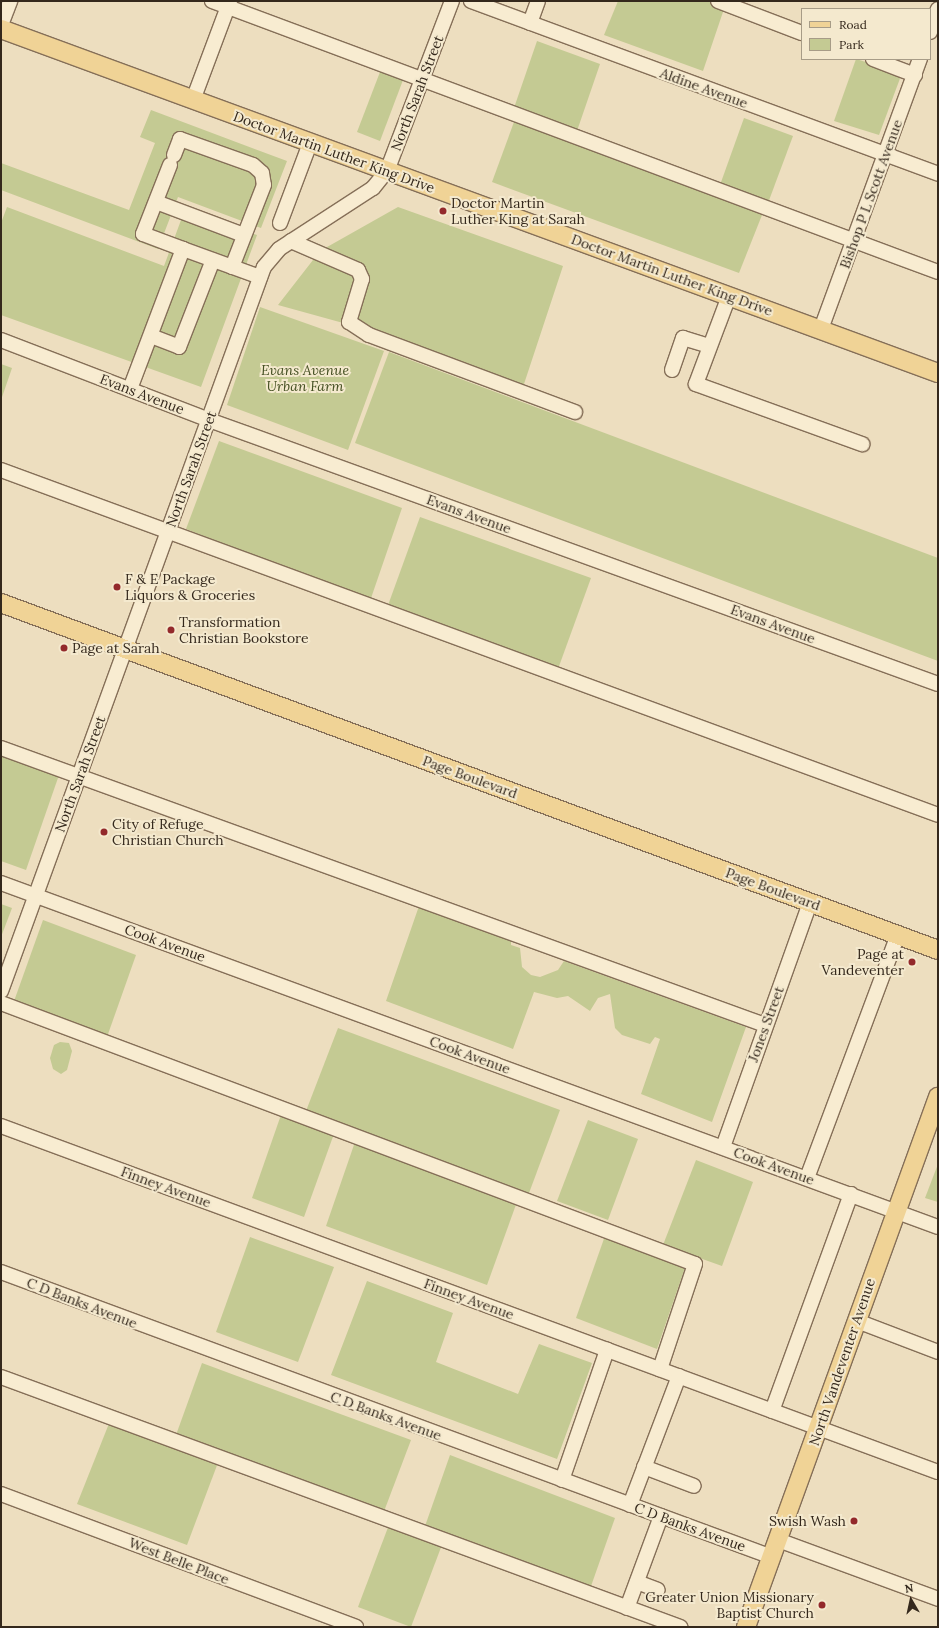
<!DOCTYPE html>
<style>
body{margin:0}
#map{position:relative;width:939px;height:1628px;overflow:hidden;background:#eddebf;font-family:Lora,serif}
div>[style]{position:absolute}
.green>*{inset:0;background:#c4ca93}
.roads{filter:drop-shadow(1px 0 #856f58) drop-shadow(-1px 0 #856f58) drop-shadow(0 1px #856f58) drop-shadow(0 -1px #856f58)}
.minor>*{height:14px;margin:-7px;padding:0 7px;transform-origin:7px;border-radius:7px;background:#f8ecd1}
.major>*{height:18px;margin:-9px;padding:0 9px;transform-origin:9px;border-radius:9px;background:#f0d396}
.dots>*{width:11px;height:11px;translate:-50% -50%;box-sizing:border-box;border:2px solid #f4e9ce;border-radius:50%}
span{translate:-50% -50%;white-space:nowrap;text-align:center;line-height:1.15;-webkit-text-stroke:4px #f4e9ce;paint-order:stroke}
.street-label{font-size:14px;color:#34281c}
.poi-label{font-size:14px;color:#34281c}
.left{translate:0 -50%;text-align:left}
.right{translate:-100% -50%;text-align:right}
.park-label{font-size:14px;color:#455023;font-style:italic}
.frame{position:absolute;inset:0;border:2px solid #34281c;pointer-events:none}
.legend{position:absolute;left:801px;top:8px;width:130px;height:52px;box-sizing:border-box;background:#f4e9ce;border:1px solid #a79c87;margin:0;padding:5px 7px;list-style:none;font-size:12px;color:#34281c}
.legend li{display:flex;align-items:center;gap:8px;height:20px}
.legend b{width:20px;border:1px solid #a79c87}
.north{position:absolute;left:891px;top:1580px;width:40px;height:40px;-webkit-text-stroke:3px #f4e9ce;paint-order:stroke;rotate:351deg;font-size:11px;font-weight:700;line-height:16px;text-align:center;color:#34281c}
.north::after{content:'';display:block;margin:auto;width:14px;height:18px;background:#34281c;clip-path:polygon(50% 0,100% 100%,50% 72%,0 100%)}
</style>
<div id="map">
<div class="green">
<div style="clip-path:polygon(618px 1px,710px 1px,725px 6px,703px 71px,604px 35px)"></div>
<div style="clip-path:polygon(537px 41px,600px 64px,577px 131px,514px 108px)"></div>
<div style="clip-path:polygon(856px 59px,902px 73px,879px 135px,834px 121px)"></div>
<div style="clip-path:polygon(380px 72px,403px 80px,380px 141px,357px 132px)"></div>
<div style="clip-path:polygon(151px 110px,287px 161px,261px 228px,178px 197px,158px 249px,1px 190px,1px 163px,129px 210px,155px 143px,140px 137px)"></div>
<div style="clip-path:polygon(744px 118px,793px 136px,768px 203px,720px 185px)"></div>
<div style="clip-path:polygon(514px 122px,764px 210px,739px 273px,492px 182px)"></div>
<div style="clip-path:polygon(7px 207px,164px 266px,184px 212px,257px 235px,201px 387px,1px 315px,1px 223px)"></div>
<div style="clip-path:polygon(398px 207px,563px 266px,523px 387px,354px 326px,278px 305px,320px 251px)"></div>
<div style="clip-path:polygon(260px 307px,384px 351px,348px 450px,227px 405px)"></div>
<div style="clip-path:polygon(389px 352px,938px 558px,938px 661px,355px 443px)"></div>
<div style="clip-path:polygon(1px 364px,12px 368px,1px 400px)"></div>
<div style="clip-path:polygon(219px 441px,402px 508px,370px 601px,186px 529px)"></div>
<div style="clip-path:polygon(420px 517px,591px 578px,558px 669px,387px 608px)"></div>
<div style="clip-path:polygon(1px 753px,59px 775px,26px 870px,1px 861px)"></div>
<div style="clip-path:polygon(1px 904px,12px 908px,1px 937px)"></div>
<div style="clip-path:polygon(419px 906px,511px 940px,511px 945px,520px 948px,522px 967px,531px 975px,540px 977px,558px 970px,564px 961px,746px 1027px,712px 1122px,641px 1094px,660px 1039px,655px 1037px,650px 1044px,622px 1035px,615px 1028px,610px 994px,598px 998px,590px 1011px,568px 996px,557px 998px,534px 992px,513px 1049px,386px 1001px)"></div>
<div style="clip-path:polygon(43px 920px,136px 955px,107px 1037px,13px 1004px)"></div>
<div style="clip-path:polygon(338px 1028px,560px 1110px,529px 1193px,306px 1111px)"></div>
<div style="clip-path:polygon(60px 1042px,69px 1043px,72px 1051px,67px 1070px,61px 1074px,53px 1069px,50px 1058px,54px 1045px)"></div>
<div style="clip-path:polygon(282px 1112px,335px 1131px,304px 1217px,252px 1198px)"></div>
<div style="clip-path:polygon(588px 1120px,638px 1139px,608px 1220px,557px 1201px)"></div>
<div style="clip-path:polygon(356px 1139px,518px 1199px,487px 1285px,326px 1226px)"></div>
<div style="clip-path:polygon(696px 1160px,753px 1182px,722px 1266px,663px 1245px)"></div>
<div style="clip-path:polygon(938px 1164px,938px 1202px,925px 1198px)"></div>
<div style="clip-path:polygon(606px 1233px,686px 1265px,657px 1349px,576px 1318px)"></div>
<div style="clip-path:polygon(250px 1237px,334px 1267px,298px 1362px,216px 1332px)"></div>
<div style="clip-path:polygon(367px 1281px,453px 1313px,436px 1362px,518px 1394px,539px 1344px,592px 1363px,557px 1459px,331px 1375px)"></div>
<div style="clip-path:polygon(202px 1363px,411px 1440px,383px 1514px,176px 1435px)"></div>
<div style="clip-path:polygon(110px 1421px,219px 1460px,187px 1545px,77px 1504px)"></div>
<div style="clip-path:polygon(450px 1455px,615px 1518px,590px 1589px,424px 1529px)"></div>
<div style="clip-path:polygon(390px 1522px,443px 1542px,411px 1627px,358px 1607px)"></div>
</div>
<div class="roads">
<div class="minor">
<div style="left:212px;top:1px;width:775px;rotate:20.47deg"></div>
<div style="left:471px;top:1px;width:498px;rotate:20.3deg"></div>
<div style="left:718px;top:1px;width:90px;rotate:20.9deg"></div>
<div style="left:530px;top:23px;width:23px;rotate:-70deg"></div>
<div style="left:1px;top:25px;width:26px;rotate:-69deg"></div>
<div style="left:930px;top:32px;width:24px;rotate:-71deg"></div>
<div style="left:873px;top:59px;width:45px;rotate:20.9deg"></div>
<div style="left:193px;top:100px;width:106px;rotate:-69.5deg"></div>
<div style="left:174px;top:155px;width:17px;rotate:-69deg"></div>
<div style="left:180px;top:139px;width:77px;rotate:19.6deg"></div>
<div style="left:253px;top:165px;width:12px;rotate:42deg"></div>
<div style="left:262px;top:173px;width:12px;rotate:81deg"></div>
<div style="left:264px;top:185px;width:88px;rotate:111.3deg"></div>
<div style="left:170px;top:165px;width:74px;rotate:111.4deg"></div>
<div style="left:143px;top:234px;width:43px;rotate:20.6deg"></div>
<div style="left:156px;top:202px;width:94px;rotate:20.6deg"></div>
<div style="left:280px;top:223px;width:85px;rotate:-69.4deg"></div>
<div style="left:291px;top:241px;width:73px;rotate:23.4deg"></div>
<div style="left:358px;top:270px;width:10px;rotate:66deg"></div>
<div style="left:362px;top:279px;width:45px;rotate:106.8deg"></div>
<div style="left:349px;top:322px;width:24px;rotate:33deg"></div>
<div style="left:369px;top:335px;width:220px;rotate:20.5deg"></div>
<div style="left:729px;top:296px;width:94px;rotate:110.6deg"></div>
<div style="left:696px;top:384px;width:177px;rotate:19.9deg"></div>
<div style="left:821px;top:329px;width:288px;rotate:-69.9deg"></div>
<div style="left:151px;top:336px;width:30px;rotate:21deg"></div>
<div style="left:179px;top:347px;width:93px;rotate:-68.7deg"></div>
<div style="left:1px;top:340px;width:223px;rotate:21deg"></div>
<div style="left:209px;top:420px;width:775px;rotate:19.91deg"></div>
<div style="left:672px;top:370px;width:34px;rotate:-71deg"></div>
<div style="left:683px;top:338px;width:27px;rotate:17deg"></div>
<div style="left:130px;top:389px;width:150px;rotate:-69.3deg"></div>
<div style="left:183px;top:249px;width:82px;rotate:20deg"></div>
<div style="left:1px;top:470px;width:998px;rotate:20.21deg"></div>
<div style="left:1px;top:748px;width:813px;rotate:19.93deg"></div>
<div style="left:1px;top:883px;width:998px;rotate:20.16deg"></div>
<div style="left:1px;top:991px;width:770px;rotate:-70.04deg"></div>
<div style="left:264px;top:267px;width:23px;rotate:-50deg"></div>
<div style="left:279px;top:249px;width:112px;rotate:-33deg"></div>
<div style="left:373px;top:188px;width:22px;rotate:-51deg"></div>
<div style="left:387px;top:171px;width:182px;rotate:-69.1deg"></div>
<div style="left:1px;top:1003px;width:741px;rotate:20.61deg"></div>
<div style="left:695px;top:1264px;width:111px;rotate:108.4deg"></div>
<div style="left:1px;top:1126px;width:999px;rotate:20.27deg"></div>
<div style="left:723px;top:1147px;width:260px;rotate:-70.4deg"></div>
<div style="left:807px;top:1178px;width:259px;rotate:-69.5deg"></div>
<div style="left:1px;top:1272px;width:822px;rotate:20.29deg"></div>
<div style="left:857px;top:1321px;width:87px;rotate:20.9deg"></div>
<div style="left:1px;top:1377px;width:724px;rotate:20.21deg"></div>
<div style="left:772px;top:1411px;width:231px;rotate:-70deg"></div>
<div style="left:644px;top:1467px;width:53px;rotate:20.8deg"></div>
<div style="left:562px;top:1480px;width:138px;rotate:-70.9deg"></div>
<div style="left:1px;top:1494px;width:379px;rotate:20.5deg"></div>
<div style="left:630px;top:1505px;width:138px;rotate:-69.2deg"></div>
<div style="left:778px;top:1540px;width:171px;rotate:20.2deg"></div>
<div style="left:637px;top:1582px;width:22px;rotate:21deg"></div>
<div style="left:627px;top:1608px;width:98px;rotate:-69.7deg"></div>
</div>
<div class="major">
<div style="left:1px;top:29px;width:998px;rotate:20.16deg"></div>
<div style="left:1px;top:603px;width:999px;rotate:20.32deg"></div>
<div style="left:746px;top:1627px;width:564px;rotate:-70.09deg"></div>
</div>
</div>
<div class="dots">
<div style="left:443px;top:211px;background:#93292b"></div>
<div style="left:117px;top:587px;background:#93292b"></div>
<div style="left:171px;top:630px;background:#93292b"></div>
<div style="left:64px;top:648px;background:#93292b"></div>
<div style="left:104px;top:832px;background:#93292b"></div>
<div style="left:912px;top:962px;background:#93292b"></div>
<div style="left:854px;top:1521px;background:#93292b"></div>
<div style="left:822px;top:1605px;background:#93292b"></div>
</div>
<div class="street-label">
<span style="left:704px;top:88px;rotate:20deg">Aldine Avenue</span>
<span style="left:417px;top:93px;rotate:-69deg">North Sarah Street</span>
<span style="left:334px;top:152px;rotate:20deg">Doctor Martin Luther King Drive</span>
<span style="left:871px;top:194px;rotate:-70deg">Bishop P L Scott Avenue</span>
<span style="left:672px;top:275px;rotate:20deg">Doctor Martin Luther King Drive</span>
<span style="left:142px;top:394px;rotate:21deg">Evans Avenue</span>
<span style="left:191px;top:469px;rotate:-70deg">North Sarah Street</span>
<span style="left:469px;top:514px;rotate:20deg">Evans Avenue</span>
<span style="left:773px;top:624px;rotate:20deg">Evans Avenue</span>
<span style="left:80px;top:774px;rotate:-70deg">North Sarah Street</span>
<span style="left:470px;top:777px;rotate:20deg">Page Boulevard</span>
<span style="left:773px;top:889px;rotate:20deg">Page Boulevard</span>
<span style="left:165px;top:943px;rotate:20deg">Cook Avenue</span>
<span style="left:766px;top:1024px;rotate:-70deg">Jones Street</span>
<span style="left:470px;top:1055px;rotate:20deg">Cook Avenue</span>
<span style="left:774px;top:1166px;rotate:20deg">Cook Avenue</span>
<span style="left:166px;top:1187px;rotate:20deg">Finney Avenue</span>
<span style="left:469px;top:1299px;rotate:20deg">Finney Avenue</span>
<span style="left:82px;top:1303px;rotate:21deg">C D Banks Avenue</span>
<span style="left:842px;top:1362px;rotate:-71deg">North Vandeventer Avenue</span>
<span style="left:386px;top:1416px;rotate:20deg">C D Banks Avenue</span>
<span style="left:690px;top:1527px;rotate:20deg">C D Banks Avenue</span>
<span style="left:179px;top:1561px;rotate:21deg">West Belle Place</span>
</div>
<div class="poi-label">
<span class="left" style="left:451px;top:211px">Doctor Martin<br>Luther King at Sarah</span>
<span class="left" style="left:125px;top:587px">F &amp; E Package<br>Liquors &amp; Groceries</span>
<span class="left" style="left:179px;top:630px">Transformation<br>Christian Bookstore</span>
<span class="left" style="left:72px;top:648px">Page at Sarah</span>
<span class="left" style="left:112px;top:832px">City of Refuge<br>Christian Church</span>
<span class="right" style="left:904px;top:962px">Page at<br>Vandeventer</span>
<span class="right" style="left:846px;top:1521px">Swish Wash</span>
<span class="right" style="left:814px;top:1605px">Greater Union Missionary<br>Baptist Church</span>
</div>
<div class="park-label">
<span style="left:305px;top:378px">Evans Avenue<br>Urban Farm</span>
</div>
<div class="frame"></div>
<ul class="legend">
<li><b style="height:5px;background:#f0d396"></b>Road</li>
<li><b style="height:11px;background:#c4ca93"></b>Park</li>
</ul>
<div class="north">N</div>
</div>
